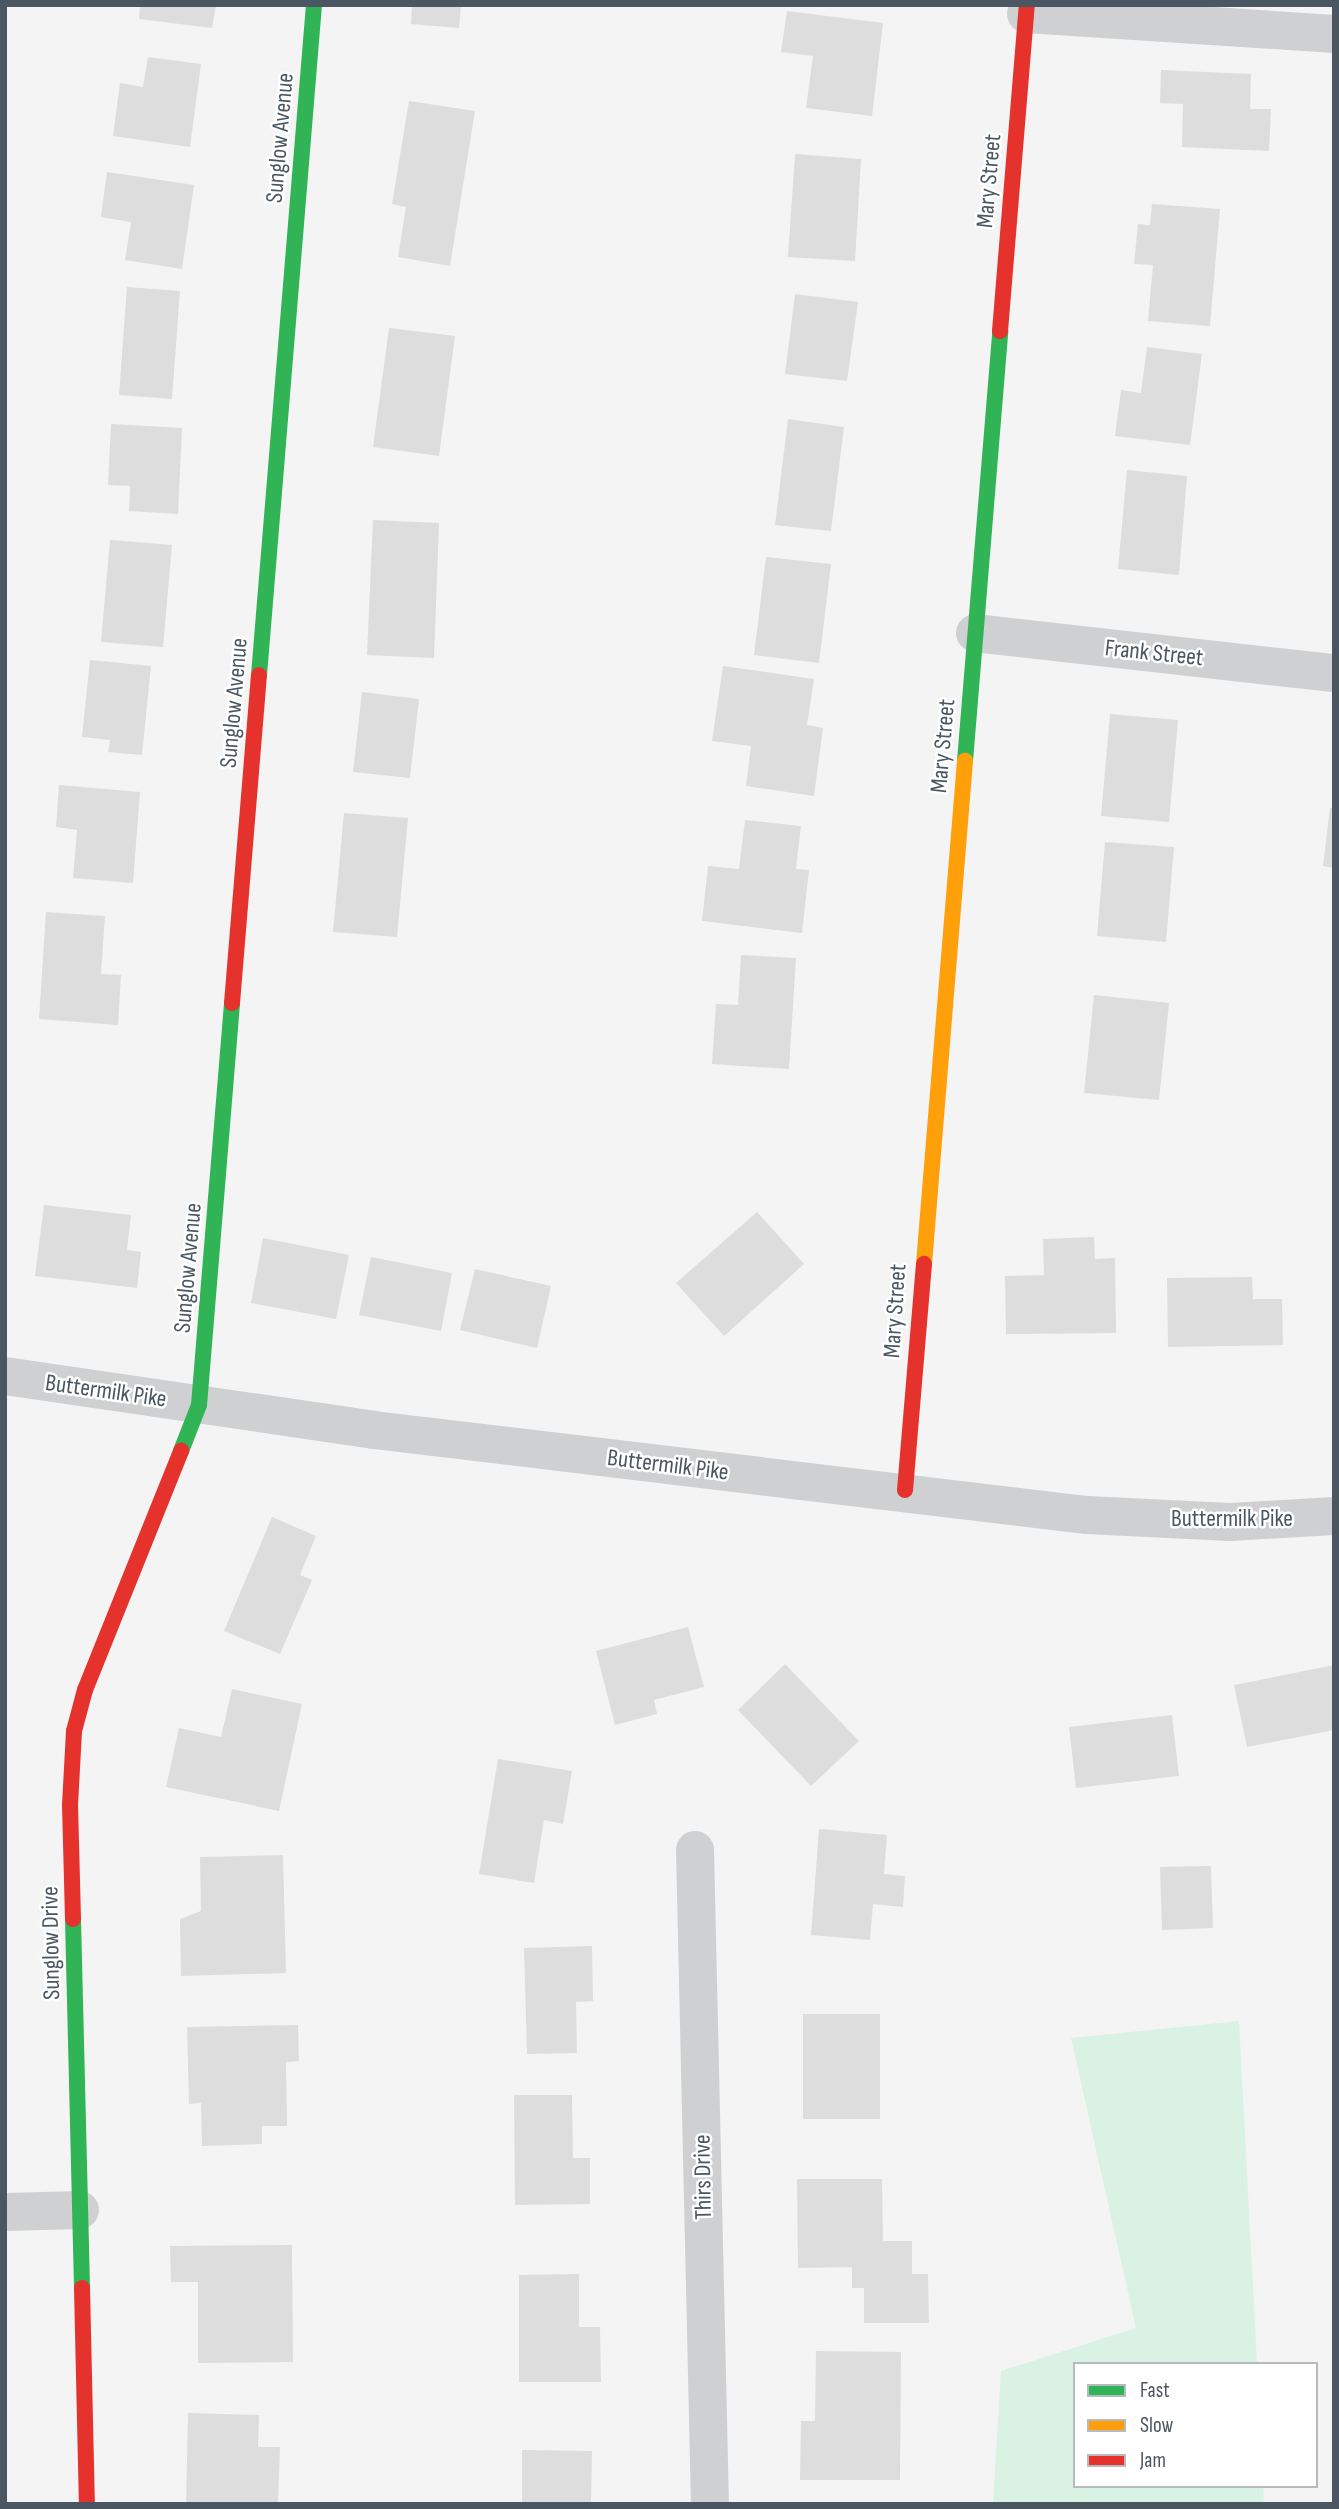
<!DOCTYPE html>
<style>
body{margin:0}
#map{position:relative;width:1339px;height:2509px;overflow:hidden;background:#f4f4f4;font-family:"Sofia Sans Condensed",sans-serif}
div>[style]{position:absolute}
.green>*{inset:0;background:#d9f2e3}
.building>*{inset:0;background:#ddddde}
.street>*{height:38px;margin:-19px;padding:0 19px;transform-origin:19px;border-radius:19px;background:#ced0d2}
.fast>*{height:16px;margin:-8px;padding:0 8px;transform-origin:8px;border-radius:8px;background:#30b455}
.slow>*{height:16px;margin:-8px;padding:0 8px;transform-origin:8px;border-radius:8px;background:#ff9f0a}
.jam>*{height:16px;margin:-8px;padding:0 8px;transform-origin:8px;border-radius:8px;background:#e5322d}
span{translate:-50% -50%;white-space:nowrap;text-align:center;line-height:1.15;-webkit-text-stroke:5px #fff;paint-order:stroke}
.street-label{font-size:24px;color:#4a5661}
.frame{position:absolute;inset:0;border:7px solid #4a5661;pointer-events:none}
.legend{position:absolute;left:1073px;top:2362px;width:245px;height:126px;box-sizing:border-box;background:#fff;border:2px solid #b7bbc0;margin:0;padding:9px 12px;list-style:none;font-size:21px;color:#4a5661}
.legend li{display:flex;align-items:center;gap:14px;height:35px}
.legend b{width:35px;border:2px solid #b7bbc0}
</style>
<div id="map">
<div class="green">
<div style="clip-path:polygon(1239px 2021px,1257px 2364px,1075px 2364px,1075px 2486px,1263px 2486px,1264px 2504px,993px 2504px,1001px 2371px,1136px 2328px,1071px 2038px)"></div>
</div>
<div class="building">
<div style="clip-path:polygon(140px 5px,216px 5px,212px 28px,139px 19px)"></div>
<div style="clip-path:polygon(412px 5px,461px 5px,459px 28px,411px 24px)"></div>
<div style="clip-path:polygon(787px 11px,883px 23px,872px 116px,806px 108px,813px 56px,781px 52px)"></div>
<div style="clip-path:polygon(148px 57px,201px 64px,190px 147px,113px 136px,120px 83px,143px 87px)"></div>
<div style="clip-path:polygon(1161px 70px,1251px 74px,1250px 109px,1271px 109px,1269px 151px,1182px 147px,1183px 104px,1160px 103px)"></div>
<div style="clip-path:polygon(409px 101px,475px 111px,450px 266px,398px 257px,406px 207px,392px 204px)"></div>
<div style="clip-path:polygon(795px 154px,861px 159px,855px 261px,788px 257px)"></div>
<div style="clip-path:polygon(107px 172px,194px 185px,182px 269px,125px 260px,131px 222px,101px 217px)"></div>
<div style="clip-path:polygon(1152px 204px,1220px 209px,1210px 326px,1148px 321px,1153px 265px,1134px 264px,1138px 224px,1150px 225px)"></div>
<div style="clip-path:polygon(127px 287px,180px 291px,172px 399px,119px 395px)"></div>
<div style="clip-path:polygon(795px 294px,858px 302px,847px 381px,785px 374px)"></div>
<div style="clip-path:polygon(389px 328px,455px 336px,439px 456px,373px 447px)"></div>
<div style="clip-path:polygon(1147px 347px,1202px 354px,1190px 445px,1115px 436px,1121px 390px,1141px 393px)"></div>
<div style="clip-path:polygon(788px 419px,844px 427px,831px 531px,775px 525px)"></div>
<div style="clip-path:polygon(111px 424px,182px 428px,178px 514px,129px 511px,130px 486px,108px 485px)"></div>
<div style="clip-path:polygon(1127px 470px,1187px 476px,1179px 575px,1118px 569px)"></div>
<div style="clip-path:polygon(373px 520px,439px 523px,434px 658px,367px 655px)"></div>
<div style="clip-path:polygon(110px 540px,172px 545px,163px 647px,101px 642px)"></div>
<div style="clip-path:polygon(766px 557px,831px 564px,819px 663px,754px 655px)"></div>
<div style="clip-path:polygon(90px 660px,151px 666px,142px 755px,108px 752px,110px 740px,82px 737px)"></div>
<div style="clip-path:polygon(723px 666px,814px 679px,807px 725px,823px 728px,814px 796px,746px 786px,751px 746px,712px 741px)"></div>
<div style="clip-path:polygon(362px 692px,419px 699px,410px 778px,353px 772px)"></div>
<div style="clip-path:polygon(1110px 714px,1178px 720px,1169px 822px,1101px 816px)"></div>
<div style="clip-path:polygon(59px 785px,140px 792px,133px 883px,73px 878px,77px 830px,56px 827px)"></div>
<div style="clip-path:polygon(1330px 808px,1334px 808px,1334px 868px,1323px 866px)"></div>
<div style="clip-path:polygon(344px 813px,408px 818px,397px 937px,333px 932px)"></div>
<div style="clip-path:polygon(745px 820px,801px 826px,796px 869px,809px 870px,802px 933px,702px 921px,708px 866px,739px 869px)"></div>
<div style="clip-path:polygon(1105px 842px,1174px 847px,1166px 942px,1097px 936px)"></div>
<div style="clip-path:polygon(46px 912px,105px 916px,101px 974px,121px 975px,118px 1025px,39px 1019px)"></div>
<div style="clip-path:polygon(741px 955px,796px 958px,789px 1069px,712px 1064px,716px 1004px,738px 1005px)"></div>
<div style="clip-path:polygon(1094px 995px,1169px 1003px,1159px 1100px,1084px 1093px)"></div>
<div style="clip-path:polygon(44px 1205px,131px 1215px,127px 1250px,141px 1252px,137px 1288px,35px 1276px)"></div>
<div style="clip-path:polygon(757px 1212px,804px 1264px,724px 1336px,676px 1283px)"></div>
<div style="clip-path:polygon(1094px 1237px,1095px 1259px,1115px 1258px,1116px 1333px,1006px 1334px,1005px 1276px,1044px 1275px,1043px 1239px)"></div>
<div style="clip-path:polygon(263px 1238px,349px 1255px,336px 1319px,251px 1303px)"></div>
<div style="clip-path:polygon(371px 1257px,452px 1273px,441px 1331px,359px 1315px)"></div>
<div style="clip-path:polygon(475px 1269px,551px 1286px,537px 1348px,460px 1330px)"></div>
<div style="clip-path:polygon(1252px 1277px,1253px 1299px,1282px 1299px,1283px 1345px,1168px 1347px,1167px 1278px)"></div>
<div style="clip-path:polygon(272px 1517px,316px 1536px,300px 1575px,312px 1580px,280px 1654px,224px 1631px)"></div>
<div style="clip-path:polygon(688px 1627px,704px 1687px,654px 1700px,657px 1714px,615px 1725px,596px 1651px)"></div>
<div style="clip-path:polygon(785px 1664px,859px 1741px,811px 1786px,738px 1710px)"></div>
<div style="clip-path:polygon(1334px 1665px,1334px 1730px,1247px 1747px,1234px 1685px)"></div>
<div style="clip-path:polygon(232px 1689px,302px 1704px,279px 1811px,166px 1787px,179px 1728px,221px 1737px)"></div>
<div style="clip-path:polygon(1172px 1715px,1179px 1776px,1076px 1788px,1069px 1727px)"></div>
<div style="clip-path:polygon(498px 1759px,572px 1771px,563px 1824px,544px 1820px,534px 1883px,479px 1874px)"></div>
<div style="clip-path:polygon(819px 1829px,887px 1835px,884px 1874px,905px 1876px,903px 1907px,873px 1904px,870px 1940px,811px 1935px)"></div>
<div style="clip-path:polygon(283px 1855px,286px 1973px,181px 1976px,180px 1919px,201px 1911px,200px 1857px)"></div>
<div style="clip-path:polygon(1211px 1866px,1213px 1928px,1162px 1930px,1160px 1867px)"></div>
<div style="clip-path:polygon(592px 1946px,593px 2001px,576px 2002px,577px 2053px,527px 2054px,524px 1948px)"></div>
<div style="clip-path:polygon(803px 2014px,880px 2014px,880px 2119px,803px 2119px)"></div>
<div style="clip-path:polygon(298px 2025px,299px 2061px,286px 2062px,287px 2126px,262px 2126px,262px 2144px,202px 2146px,201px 2103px,189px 2104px,187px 2027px)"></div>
<div style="clip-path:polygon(514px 2095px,572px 2095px,573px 2158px,590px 2158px,590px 2204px,515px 2205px)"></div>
<div style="clip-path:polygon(797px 2179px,882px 2179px,883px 2241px,912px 2241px,912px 2274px,928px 2274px,929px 2323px,864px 2323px,864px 2288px,852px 2288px,852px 2267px,798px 2268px)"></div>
<div style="clip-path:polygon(292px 2245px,293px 2362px,198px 2363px,198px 2282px,171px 2282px,170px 2246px)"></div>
<div style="clip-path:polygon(579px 2274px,579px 2327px,600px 2327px,601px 2382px,519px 2382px,519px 2275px)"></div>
<div style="clip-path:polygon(816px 2351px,901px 2352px,900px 2480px,800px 2480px,801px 2421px,815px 2421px)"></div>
<div style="clip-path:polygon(188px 2413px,259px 2415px,258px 2447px,280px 2447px,278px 2504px,186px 2504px)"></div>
<div style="clip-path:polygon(522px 2450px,592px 2451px,591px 2504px,522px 2504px)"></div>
</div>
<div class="street">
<div style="left:1026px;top:14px;width:309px;rotate:3.7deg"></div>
<div style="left:975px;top:633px;width:361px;rotate:6.4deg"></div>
<div style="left:5px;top:1376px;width:373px;rotate:8.3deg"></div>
<div style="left:374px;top:1430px;width:718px;rotate:6.8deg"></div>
<div style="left:1087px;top:1515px;width:143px;rotate:2.8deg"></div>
<div style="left:1230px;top:1522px;width:104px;rotate:-3.3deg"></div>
<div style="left:695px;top:1850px;width:654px;rotate:88.69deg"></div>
<div style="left:5px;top:2212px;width:75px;rotate:-1.5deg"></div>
</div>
<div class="fast">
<div style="left:259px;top:675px;width:672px;rotate:-85.31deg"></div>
<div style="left:965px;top:761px;width:431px;rotate:-85.3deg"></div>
<div style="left:181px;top:1451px;width:49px;rotate:-68.6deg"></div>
<div style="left:199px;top:1405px;width:403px;rotate:-85.3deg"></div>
<div style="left:73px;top:1919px;width:369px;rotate:88.6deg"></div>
</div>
<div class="slow">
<div style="left:924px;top:1264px;width:505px;rotate:-85.34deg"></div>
</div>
<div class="jam">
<div style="left:1000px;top:331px;width:327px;rotate:-85.3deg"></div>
<div style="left:232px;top:1003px;width:329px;rotate:-85.3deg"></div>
<div style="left:905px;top:1490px;width:227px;rotate:-85.2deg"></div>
<div style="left:73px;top:1919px;width:114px;rotate:-91.5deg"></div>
<div style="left:70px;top:1805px;width:74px;rotate:-86.9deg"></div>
<div style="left:74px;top:1731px;width:42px;rotate:-75deg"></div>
<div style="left:85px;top:1690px;width:258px;rotate:-68.1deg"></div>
<div style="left:82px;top:2288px;width:216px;rotate:88.7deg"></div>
</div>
<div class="street-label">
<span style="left:280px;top:138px;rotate:-85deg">Sunglow Avenue</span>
<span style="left:989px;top:181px;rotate:-85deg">Mary Street</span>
<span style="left:1154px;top:653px;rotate:6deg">Frank Street</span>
<span style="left:234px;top:703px;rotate:-85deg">Sunglow Avenue</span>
<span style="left:943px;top:746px;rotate:-85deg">Mary Street</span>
<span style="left:188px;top:1268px;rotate:-85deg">Sunglow Avenue</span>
<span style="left:895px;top:1311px;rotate:-86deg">Mary Street</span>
<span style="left:106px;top:1391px;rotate:8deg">Buttermilk Pike</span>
<span style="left:668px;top:1465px;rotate:7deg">Buttermilk Pike</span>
<span style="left:1232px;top:1519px">Buttermilk Pike</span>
<span style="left:51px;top:1943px;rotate:-91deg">Sunglow Drive</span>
<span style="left:703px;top:2177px;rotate:-91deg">Thirs Drive</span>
</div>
<div class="frame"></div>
<ul class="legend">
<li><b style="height:9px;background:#30b455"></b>Fast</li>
<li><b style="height:9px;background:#ff9f0a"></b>Slow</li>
<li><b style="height:9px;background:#e5322d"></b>Jam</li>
</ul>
</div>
